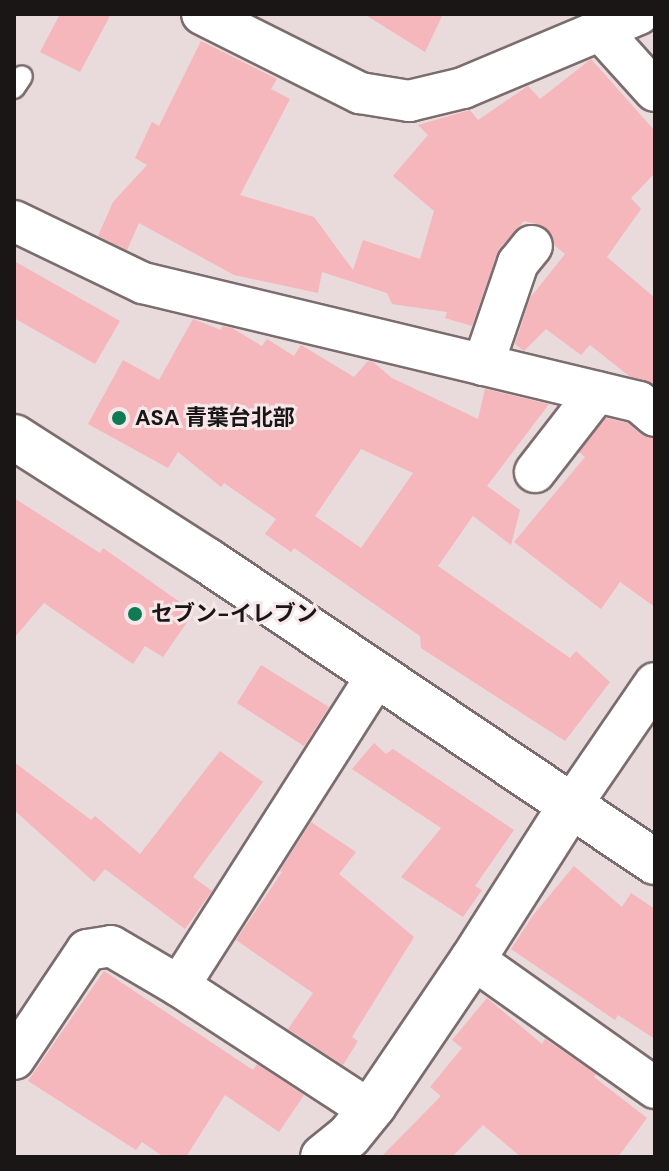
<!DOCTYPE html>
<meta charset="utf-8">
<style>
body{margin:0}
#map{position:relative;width:669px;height:1171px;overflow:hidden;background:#e9dadb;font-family:"DM Sans","Noto Sans JP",sans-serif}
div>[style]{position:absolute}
.building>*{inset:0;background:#f5b6bc}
.roads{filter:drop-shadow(2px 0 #7b6d6e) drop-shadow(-2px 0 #7b6d6e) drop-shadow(0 2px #7b6d6e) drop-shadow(0 -2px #7b6d6e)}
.service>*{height:20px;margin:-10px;padding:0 10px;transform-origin:10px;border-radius:10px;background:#fff}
.minor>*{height:40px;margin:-20px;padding:0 20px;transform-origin:20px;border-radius:20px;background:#fff}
.tertiary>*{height:44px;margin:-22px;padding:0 22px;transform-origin:22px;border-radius:22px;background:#fff}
.dots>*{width:22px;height:22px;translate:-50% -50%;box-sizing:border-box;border:4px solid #f6e7e8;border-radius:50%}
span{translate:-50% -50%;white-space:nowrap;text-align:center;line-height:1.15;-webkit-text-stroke:6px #f6e7e8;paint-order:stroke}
.poi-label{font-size:22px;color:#1b1616;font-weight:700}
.left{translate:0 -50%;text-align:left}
.frame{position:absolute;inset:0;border:16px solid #1b1616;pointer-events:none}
</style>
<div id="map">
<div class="building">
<div style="clip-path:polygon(60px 14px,111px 14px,80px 72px,40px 52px)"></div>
<div style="clip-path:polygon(364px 14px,443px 14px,425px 52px)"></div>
<div style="clip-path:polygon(201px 41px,277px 79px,271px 89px,290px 99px,240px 195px,314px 217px,353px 270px,363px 240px,420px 259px,434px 211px,393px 176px,428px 135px,418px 125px,470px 110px,478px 120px,528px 86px,540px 99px,591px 59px,655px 131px,655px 173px,631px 198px,641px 209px,607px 257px,655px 298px,655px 385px,629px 376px,590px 345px,581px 355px,546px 329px,524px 351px,515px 344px,530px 298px,565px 254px,554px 245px,547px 229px,537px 224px,524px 221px,499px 249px,472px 326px,445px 318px,447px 312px,392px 304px,387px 293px,322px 272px,318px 293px,234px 275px,139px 223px,127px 250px,98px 236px,113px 202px,147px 165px,135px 158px,152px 122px,159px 126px)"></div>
<div style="clip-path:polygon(14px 261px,120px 321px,95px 364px,14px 318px)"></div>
<div style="clip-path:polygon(evenodd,193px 319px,221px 330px,222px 326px,232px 328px,262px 346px,267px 339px,294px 356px,301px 345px,354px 377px,368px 361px,373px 362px,392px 378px,478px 419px,485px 389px,549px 404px,487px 486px,520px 510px,511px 545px,473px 516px,438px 566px,570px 658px,576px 651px,610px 682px,565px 741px,421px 648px,420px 636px,294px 548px,291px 552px,265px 534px,276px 519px,224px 483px,221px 487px,178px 452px,168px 468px,88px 424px,123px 360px,159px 380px,193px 319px,361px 449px,413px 473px,361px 548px,315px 516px,361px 449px)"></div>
<div style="clip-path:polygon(606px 418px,628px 423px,640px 434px,655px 438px,655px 607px,620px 582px,601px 609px,514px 542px,585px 457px,579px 452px)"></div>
<div style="clip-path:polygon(14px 498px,100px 553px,103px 548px,194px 612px,163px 657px,145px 646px,133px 664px,44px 603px,14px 638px)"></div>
<div style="clip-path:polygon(261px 665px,329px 707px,304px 746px,237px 703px)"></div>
<div style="clip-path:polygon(374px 743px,386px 754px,393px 749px,514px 830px,475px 886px,482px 890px,463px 917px,401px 877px,441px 828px,352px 769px)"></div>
<div style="clip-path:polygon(220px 751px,263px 782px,193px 877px,212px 891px,185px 929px,105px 869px,94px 882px,14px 810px,14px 762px,91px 820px,95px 816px,140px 854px)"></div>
<div style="clip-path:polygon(311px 822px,356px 852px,339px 874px,414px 937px,352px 1037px,358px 1041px,343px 1065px,288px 1029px,313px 993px,236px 940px,282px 872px,280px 871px)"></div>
<div style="clip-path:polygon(574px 866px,622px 907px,631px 893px,655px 909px,655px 1039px,618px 1015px,615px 1020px,511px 949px,534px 914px)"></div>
<div style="clip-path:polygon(104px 971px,253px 1070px,257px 1064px,304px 1095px,279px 1132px,225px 1095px,186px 1157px,164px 1157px,142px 1142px,136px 1150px,28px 1081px)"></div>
<div style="clip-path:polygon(487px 998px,542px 1044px,545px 1039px,596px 1074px,594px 1077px,647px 1118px,618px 1157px,521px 1157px,483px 1125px,452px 1157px,381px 1157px,441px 1096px,430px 1087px,462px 1048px,452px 1040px)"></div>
</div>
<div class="roads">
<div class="service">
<div style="left:14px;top:88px;width:14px;rotate:-56deg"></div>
</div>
<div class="minor">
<div style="left:202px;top:14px;width:177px;rotate:26.6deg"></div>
<div style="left:360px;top:93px;width:50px;rotate:9.3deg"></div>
<div style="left:409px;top:101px;width:56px;rotate:-13.5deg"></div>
<div style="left:463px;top:88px;width:191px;rotate:-22.8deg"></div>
<div style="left:600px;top:30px;width:82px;rotate:48deg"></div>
<div style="left:14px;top:221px;width:143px;rotate:25.7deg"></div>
<div style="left:143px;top:283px;width:510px;rotate:13.49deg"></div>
<div style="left:639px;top:402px;width:21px;rotate:41deg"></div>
<div style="left:483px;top:365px;width:108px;rotate:-71.1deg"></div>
<div style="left:518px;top:263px;width:22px;rotate:-51deg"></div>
<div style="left:535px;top:472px;width:101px;rotate:-52.2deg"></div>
<div style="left:570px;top:807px;width:150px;rotate:-55.6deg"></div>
<div style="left:473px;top:959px;width:223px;rotate:35.3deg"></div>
<div style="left:14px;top:1059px;width:131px;rotate:-56.2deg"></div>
<div style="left:87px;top:950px;width:24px;rotate:-9deg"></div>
<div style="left:111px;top:946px;width:79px;rotate:30.5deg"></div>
<div style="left:368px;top:1109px;width:225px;rotate:-146.9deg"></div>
<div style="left:179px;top:986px;width:369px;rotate:-57.5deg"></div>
</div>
<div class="tertiary">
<div style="left:14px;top:437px;width:230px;rotate:32.6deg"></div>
<div style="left:208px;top:561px;width:539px;rotate:33.96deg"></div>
<div style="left:323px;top:1157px;width:33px;rotate:-39deg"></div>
<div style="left:349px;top:1136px;width:40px;rotate:-51deg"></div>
<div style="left:374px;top:1105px;width:176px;rotate:-55.9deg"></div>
<div style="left:473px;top:959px;width:180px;rotate:-57.5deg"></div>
</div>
</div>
<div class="dots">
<div style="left:119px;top:418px;background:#0e7b56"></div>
<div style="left:135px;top:614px;background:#0e7b56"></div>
</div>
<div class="poi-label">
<span class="left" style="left:135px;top:418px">ASA 青葉台北部</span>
<span class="left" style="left:151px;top:614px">セブン-イレブン</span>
</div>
<div class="frame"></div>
</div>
